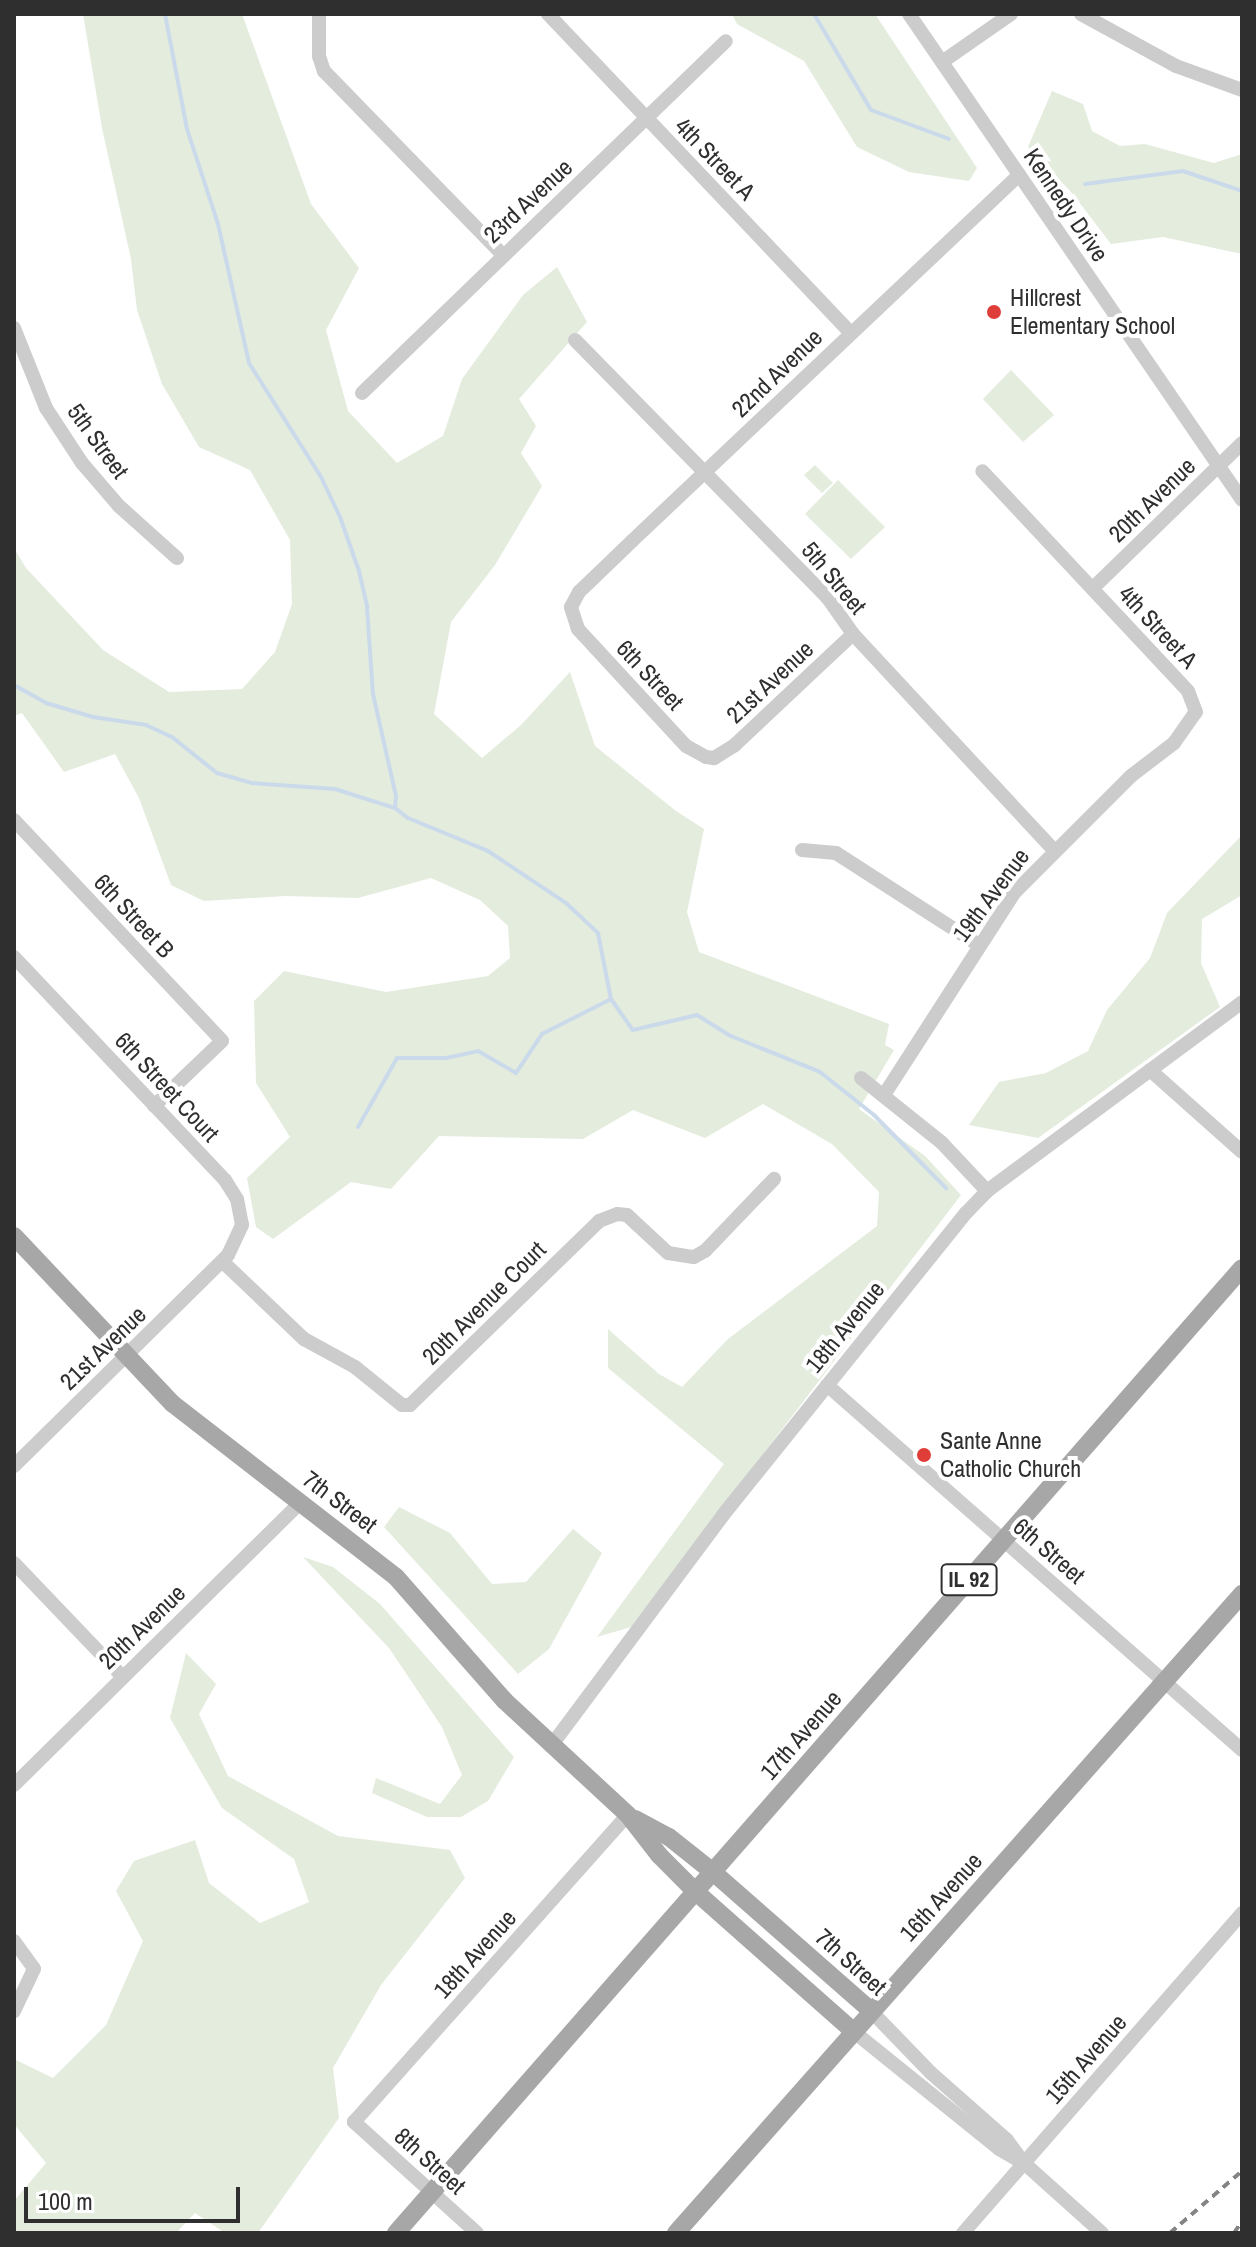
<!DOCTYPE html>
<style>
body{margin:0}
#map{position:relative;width:1256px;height:2247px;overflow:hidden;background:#fff;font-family:"Archivo Narrow",sans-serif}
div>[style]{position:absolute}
.green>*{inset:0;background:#e3ecdd}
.stream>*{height:4px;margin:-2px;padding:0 2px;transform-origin:2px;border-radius:2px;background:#cadaeb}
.minor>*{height:14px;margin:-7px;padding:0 7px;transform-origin:7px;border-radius:7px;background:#ccc}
.major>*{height:18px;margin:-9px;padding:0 9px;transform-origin:9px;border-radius:9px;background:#a7a7a7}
.rail>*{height:4px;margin-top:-2px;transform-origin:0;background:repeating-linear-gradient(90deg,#848484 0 8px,transparent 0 14px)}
.dots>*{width:22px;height:22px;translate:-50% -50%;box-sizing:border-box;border:4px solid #fff;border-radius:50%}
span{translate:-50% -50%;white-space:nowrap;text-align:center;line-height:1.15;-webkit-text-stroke:8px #fff;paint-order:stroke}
.shield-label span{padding:2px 6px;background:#fff;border:2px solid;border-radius:6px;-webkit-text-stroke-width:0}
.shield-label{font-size:22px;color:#2f2f2f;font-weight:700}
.street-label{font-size:24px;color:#2f2f2f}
.poi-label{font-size:24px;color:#2f2f2f}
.left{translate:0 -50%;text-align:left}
.frame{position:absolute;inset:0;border:16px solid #2f2f2f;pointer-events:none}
.scale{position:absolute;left:24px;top:2187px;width:216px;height:36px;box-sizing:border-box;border:4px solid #2f2f2f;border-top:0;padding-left:10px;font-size:24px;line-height:28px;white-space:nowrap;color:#2f2f2f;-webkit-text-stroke:6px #fff;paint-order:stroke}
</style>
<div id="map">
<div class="green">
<div style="clip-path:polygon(83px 14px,242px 14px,311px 204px,359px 268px,326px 330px,348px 411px,397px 463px,443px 436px,462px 379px,523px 295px,557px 267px,587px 322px,519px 399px,536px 426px,521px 453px,542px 486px,495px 565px,451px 622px,434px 714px,482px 758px,521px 725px,570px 672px,595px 746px,676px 811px,704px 829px,687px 912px,699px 952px,889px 1024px,885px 1045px,894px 1050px,859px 1109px,925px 1156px,961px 1195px,631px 1627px,597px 1637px,724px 1464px,608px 1368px,608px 1329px,659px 1374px,682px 1387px,728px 1339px,877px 1226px,879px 1192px,832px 1144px,763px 1104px,705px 1138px,633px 1110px,583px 1139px,439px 1136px,391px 1189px,351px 1182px,273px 1239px,256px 1227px,247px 1178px,290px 1137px,256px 1083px,254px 1001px,284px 971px,386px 992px,488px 976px,510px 958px,508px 926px,480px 900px,431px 878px,358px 898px,285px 896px,204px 901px,171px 885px,139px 798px,115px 754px,64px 772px,22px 713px,14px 716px,14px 548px,26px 568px,103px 650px,169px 692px,242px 689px,275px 652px,292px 604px,290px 540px,250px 470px,199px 447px,162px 384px,137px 310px,131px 259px,102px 128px)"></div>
<div style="clip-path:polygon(732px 14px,875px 14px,977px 168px,969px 181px,909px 172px,857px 147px,804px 61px,737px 24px)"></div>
<div style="clip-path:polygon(1052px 91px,1083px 104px,1092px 131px,1120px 146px,1145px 144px,1214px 163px,1242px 154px,1242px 254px,1163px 237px,1111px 244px,1072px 193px,1028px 147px)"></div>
<div style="clip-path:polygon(1011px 370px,1054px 415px,1023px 442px,983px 399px)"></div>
<div style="clip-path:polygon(815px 465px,833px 483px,822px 493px,804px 475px)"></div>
<div style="clip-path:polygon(838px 480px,885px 527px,851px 559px,805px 514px)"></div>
<div style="clip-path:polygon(1242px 835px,1242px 895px,1202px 919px,1201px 963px,1220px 1007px,1038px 1138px,969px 1125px,999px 1082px,1046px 1073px,1088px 1051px,1107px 1010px,1150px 958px,1167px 913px)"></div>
<div style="clip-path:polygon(399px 1507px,450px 1533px,492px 1584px,526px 1582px,573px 1529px,602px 1553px,549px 1649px,518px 1674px,384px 1527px)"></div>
<div style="clip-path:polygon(303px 1557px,333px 1567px,380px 1604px,514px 1757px,488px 1801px,461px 1817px,427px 1817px,372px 1793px,376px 1778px,440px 1804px,462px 1775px,442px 1727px,389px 1648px)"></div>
<div style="clip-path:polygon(186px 1653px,216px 1684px,199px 1714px,228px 1776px,338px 1836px,450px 1850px,465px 1878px,381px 1985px,333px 2068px,339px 2118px,258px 2233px,225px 2233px,195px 2213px,176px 2233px,14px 2233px,14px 2201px,46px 2163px,14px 2124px,14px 2059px,53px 2078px,106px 2025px,143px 1941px,116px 1891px,134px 1861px,195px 1840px,209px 1883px,260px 1923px,309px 1902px,294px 1859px,222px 1808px,170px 1718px)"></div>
</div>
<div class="stream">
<div style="left:165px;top:14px;width:117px;rotate:79.2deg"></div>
<div style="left:187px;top:129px;width:100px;rotate:71.9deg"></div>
<div style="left:218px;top:224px;width:142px;rotate:77.4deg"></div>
<div style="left:249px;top:363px;width:135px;rotate:57.7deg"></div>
<div style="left:321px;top:477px;width:44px;rotate:64.6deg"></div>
<div style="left:340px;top:517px;width:57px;rotate:70.6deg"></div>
<div style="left:359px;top:571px;width:37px;rotate:77deg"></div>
<div style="left:367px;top:607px;width:87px;rotate:86.1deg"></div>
<div style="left:373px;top:694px;width:105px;rotate:77.3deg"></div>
<div style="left:396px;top:796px;width:12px;rotate:95deg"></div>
<div style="left:814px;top:14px;width:112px;rotate:59.3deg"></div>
<div style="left:871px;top:110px;width:83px;rotate:20.4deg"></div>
<div style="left:1085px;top:184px;width:99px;rotate:-7.6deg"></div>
<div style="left:1183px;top:171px;width:62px;rotate:18.7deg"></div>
<div style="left:14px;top:685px;width:37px;rotate:29deg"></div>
<div style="left:46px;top:703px;width:49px;rotate:16.6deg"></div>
<div style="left:93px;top:717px;width:54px;rotate:8.6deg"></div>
<div style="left:146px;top:725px;width:29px;rotate:25deg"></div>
<div style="left:172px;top:737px;width:58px;rotate:38.7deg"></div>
<div style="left:217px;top:773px;width:35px;rotate:16deg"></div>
<div style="left:251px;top:783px;width:84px;rotate:4.1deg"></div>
<div style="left:335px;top:789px;width:63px;rotate:17.6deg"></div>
<div style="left:395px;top:808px;width:16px;rotate:38deg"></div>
<div style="left:408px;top:818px;width:87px;rotate:22.4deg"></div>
<div style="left:488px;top:851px;width:94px;rotate:33.7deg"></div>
<div style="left:566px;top:903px;width:44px;rotate:43.2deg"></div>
<div style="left:598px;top:933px;width:67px;rotate:78.9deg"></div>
<div style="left:611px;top:999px;width:38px;rotate:55deg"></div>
<div style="left:633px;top:1030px;width:66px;rotate:-13.2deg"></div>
<div style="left:697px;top:1015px;width:40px;rotate:32deg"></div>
<div style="left:731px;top:1036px;width:96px;rotate:22deg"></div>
<div style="left:820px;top:1072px;width:69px;rotate:38.5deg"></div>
<div style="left:874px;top:1115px;width:103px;rotate:45.4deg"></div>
<div style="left:358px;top:1127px;width:79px;rotate:-60.5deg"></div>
<div style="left:397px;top:1058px;width:49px"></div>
<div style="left:446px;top:1058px;width:33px;rotate:-12deg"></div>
<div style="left:478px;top:1051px;width:44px;rotate:30.1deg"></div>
<div style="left:516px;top:1073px;width:47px;rotate:-56.3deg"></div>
<div style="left:542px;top:1034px;width:77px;rotate:-26.9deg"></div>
</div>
<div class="minor">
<div style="left:319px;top:14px;width:42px;rotate:90deg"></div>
<div style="left:319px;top:56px;width:16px;rotate:72deg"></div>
<div style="left:324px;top:71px;width:255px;rotate:45.8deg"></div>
<div style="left:548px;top:14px;width:440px;rotate:46.5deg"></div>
<div style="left:909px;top:14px;width:589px;rotate:55.58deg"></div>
<div style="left:1081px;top:14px;width:108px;rotate:28.7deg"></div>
<div style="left:1176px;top:66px;width:70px;rotate:20deg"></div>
<div style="left:942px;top:62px;width:84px;rotate:-34.8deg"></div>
<div style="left:14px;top:328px;width:86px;rotate:68.2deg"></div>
<div style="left:46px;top:408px;width:66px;rotate:56.8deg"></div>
<div style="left:82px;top:463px;width:57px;rotate:49.3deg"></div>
<div style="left:119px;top:506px;width:78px;rotate:41.9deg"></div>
<div style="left:575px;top:340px;width:360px;rotate:45.6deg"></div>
<div style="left:827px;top:597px;width:45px;rotate:54.9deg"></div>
<div style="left:853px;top:634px;width:295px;rotate:47.1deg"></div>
<div style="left:362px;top:393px;width:506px;rotate:-44.04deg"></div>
<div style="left:1093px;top:588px;width:208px;rotate:-44.2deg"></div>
<div style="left:853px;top:634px;width:162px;rotate:136.8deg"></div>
<div style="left:735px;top:745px;width:25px;rotate:148deg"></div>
<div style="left:714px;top:758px;width:8px;rotate:-173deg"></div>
<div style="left:706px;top:757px;width:23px;rotate:-151deg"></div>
<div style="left:686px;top:746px;width:159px;rotate:-132.7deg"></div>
<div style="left:578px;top:629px;width:23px;rotate:-108deg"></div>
<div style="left:571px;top:607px;width:17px;rotate:-62deg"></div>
<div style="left:579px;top:592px;width:74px;rotate:-43.9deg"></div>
<div style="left:632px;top:541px;width:533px;rotate:-43.4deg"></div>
<div style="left:14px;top:820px;width:303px;rotate:46.7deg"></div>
<div style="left:222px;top:1041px;width:94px;rotate:136.3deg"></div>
<div style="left:802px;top:850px;width:34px;rotate:5deg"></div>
<div style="left:836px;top:853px;width:170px;rotate:32.8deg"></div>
<div style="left:14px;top:957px;width:307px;rotate:46.6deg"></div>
<div style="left:225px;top:1180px;width:22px;rotate:58deg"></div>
<div style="left:237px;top:1199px;width:26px;rotate:79deg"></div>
<div style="left:242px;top:1225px;width:33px;rotate:115deg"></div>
<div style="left:228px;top:1255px;width:301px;rotate:135.4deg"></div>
<div style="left:1150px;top:1070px;width:123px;rotate:41.7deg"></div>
<div style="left:861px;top:1078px;width:104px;rotate:38.7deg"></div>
<div style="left:942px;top:1143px;width:66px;rotate:46.8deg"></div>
<div style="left:884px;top:1095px;width:242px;rotate:-57.2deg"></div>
<div style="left:1015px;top:892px;width:164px;rotate:-45deg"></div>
<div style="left:1131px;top:776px;width:54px;rotate:-37.5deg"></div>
<div style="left:1174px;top:743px;width:38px;rotate:-55deg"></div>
<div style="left:1196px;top:712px;width:22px;rotate:-111deg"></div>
<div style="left:1188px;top:691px;width:301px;rotate:-133.1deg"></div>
<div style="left:222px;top:1261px;width:113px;rotate:43.6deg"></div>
<div style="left:304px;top:1339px;width:58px;rotate:28.8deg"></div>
<div style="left:355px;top:1367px;width:60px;rotate:39deg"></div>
<div style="left:402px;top:1405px;width:8px"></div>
<div style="left:410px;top:1405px;width:264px;rotate:-44.2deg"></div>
<div style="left:599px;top:1221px;width:19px;rotate:-21deg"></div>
<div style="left:617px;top:1214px;width:10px;rotate:6deg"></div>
<div style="left:627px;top:1215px;width:56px;rotate:42.8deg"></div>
<div style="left:668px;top:1253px;width:26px;rotate:9deg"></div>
<div style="left:694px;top:1257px;width:13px;rotate:-29deg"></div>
<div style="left:705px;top:1251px;width:100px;rotate:-46.2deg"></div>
<div style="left:827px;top:1385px;width:553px;rotate:41.33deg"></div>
<div style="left:14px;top:1563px;width:158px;rotate:46.3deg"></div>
<div style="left:551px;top:1746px;width:288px;rotate:-53.3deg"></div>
<div style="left:723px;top:1515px;width:388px;rotate:-51.2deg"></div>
<div style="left:966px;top:1213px;width:30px;rotate:-46deg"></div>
<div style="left:987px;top:1191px;width:317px;rotate:-36.5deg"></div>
<div style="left:14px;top:1785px;width:403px;rotate:-44.6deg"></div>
<div style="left:14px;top:1941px;width:34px;rotate:54deg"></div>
<div style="left:34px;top:1969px;width:47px;rotate:115.5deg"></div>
<div style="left:871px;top:2011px;width:86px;rotate:45.9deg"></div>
<div style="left:931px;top:2073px;width:101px;rotate:41.4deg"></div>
<div style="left:1007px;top:2140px;width:29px;rotate:54deg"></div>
<div style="left:1024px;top:2163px;width:105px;rotate:41.9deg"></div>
<div style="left:853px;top:2031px;width:188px;rotate:38.9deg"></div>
<div style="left:999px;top:2149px;width:24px;rotate:30deg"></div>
<div style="left:477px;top:2233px;width:166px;rotate:-137.9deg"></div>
<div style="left:354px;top:2122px;width:411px;rotate:-48.3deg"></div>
<div style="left:963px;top:2233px;width:425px;rotate:-48.9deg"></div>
</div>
<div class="major">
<div style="left:14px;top:1236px;width:231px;rotate:46.6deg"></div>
<div style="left:173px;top:1404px;width:282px;rotate:37.8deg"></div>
<div style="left:396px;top:1577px;width:165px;rotate:48.7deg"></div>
<div style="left:505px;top:1701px;width:168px;rotate:42.8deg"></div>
<div style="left:628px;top:1815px;width:51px;rotate:52.2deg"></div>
<div style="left:659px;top:1855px;width:52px;rotate:45deg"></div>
<div style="left:696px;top:1892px;width:210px;rotate:41.5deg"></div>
<div style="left:635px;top:1819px;width:38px;rotate:28deg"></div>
<div style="left:669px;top:1837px;width:56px;rotate:38.5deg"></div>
<div style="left:713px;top:1872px;width:210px;rotate:41.3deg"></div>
<div style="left:396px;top:2233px;width:1283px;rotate:-48.76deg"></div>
<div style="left:676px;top:2233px;width:854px;rotate:-48.47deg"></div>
</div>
<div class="rail">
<div style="left:1170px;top:2233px;width:95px;rotate:-40.7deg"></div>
<div style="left:1234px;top:2233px;width:14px;rotate:-56deg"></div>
</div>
<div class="dots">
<div style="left:994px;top:312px;background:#df3e38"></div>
<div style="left:924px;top:1455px;background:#df3e38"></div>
</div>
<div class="shield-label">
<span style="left:969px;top:1580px">IL 92</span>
</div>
<div class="street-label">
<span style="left:715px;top:159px;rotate:46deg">4th Street A</span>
<span style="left:528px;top:201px;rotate:-43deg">23rd Avenue</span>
<span style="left:1066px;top:205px;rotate:56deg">Kennedy Drive</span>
<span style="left:777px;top:373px;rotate:-44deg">22nd Avenue</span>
<span style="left:98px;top:441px;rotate:54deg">5th Street</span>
<span style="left:1152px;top:500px;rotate:-44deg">20th Avenue</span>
<span style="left:834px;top:578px;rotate:50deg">5th Street</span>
<span style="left:1158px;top:627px;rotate:47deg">4th Street A</span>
<span style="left:650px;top:675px;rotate:47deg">6th Street</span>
<span style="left:770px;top:682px;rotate:-43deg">21st Avenue</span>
<span style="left:991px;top:895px;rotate:-53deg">19th Avenue</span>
<span style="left:134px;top:916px;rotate:47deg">6th Street B</span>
<span style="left:167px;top:1087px;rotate:47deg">6th Street Court</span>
<span style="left:484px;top:1303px;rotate:-45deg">20th Avenue Court</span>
<span style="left:845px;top:1327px;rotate:-51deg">18th Avenue</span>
<span style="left:103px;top:1348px;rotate:-44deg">21st Avenue</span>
<span style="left:340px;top:1502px;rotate:37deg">7th Street</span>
<span style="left:1049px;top:1551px;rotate:41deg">6th Street</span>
<span style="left:142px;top:1627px;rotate:-44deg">20th Avenue</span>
<span style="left:801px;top:1735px;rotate:-49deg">17th Avenue</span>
<span style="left:941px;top:1897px;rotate:-48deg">16th Avenue</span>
<span style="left:475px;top:1954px;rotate:-48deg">18th Avenue</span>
<span style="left:851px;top:1962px;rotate:42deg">7th Street</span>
<span style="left:1086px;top:2059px;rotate:-49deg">15th Avenue</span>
<span style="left:430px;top:2161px;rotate:42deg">8th Street</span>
</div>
<div class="poi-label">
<span class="left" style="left:1010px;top:312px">Hillcrest<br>Elementary School</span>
<span class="left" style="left:940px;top:1455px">Sante Anne<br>Catholic Church</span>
</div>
<div class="frame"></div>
<div class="scale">100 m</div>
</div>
